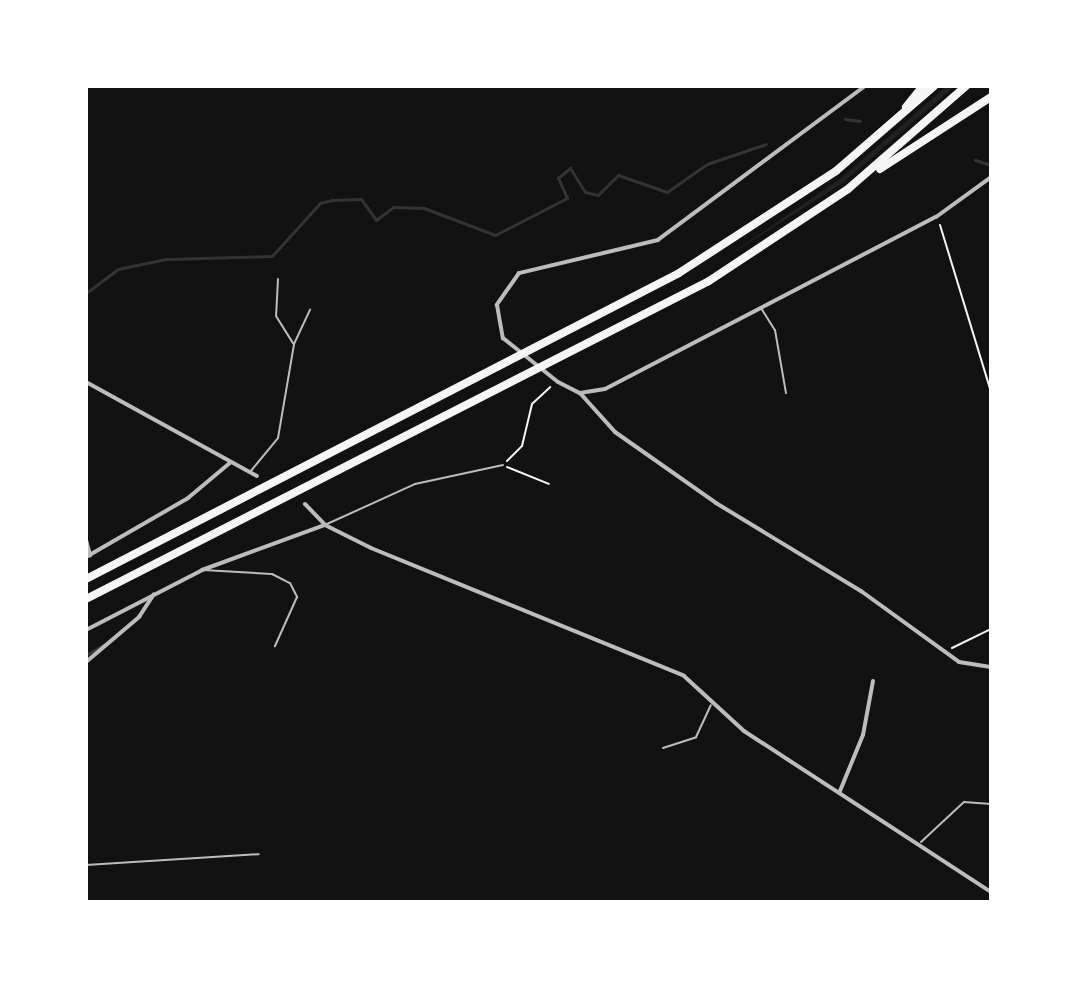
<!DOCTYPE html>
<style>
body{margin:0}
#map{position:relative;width:1077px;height:988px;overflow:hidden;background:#111;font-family:Merriweather,serif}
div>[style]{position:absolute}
.green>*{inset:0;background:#202020}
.stream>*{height:3px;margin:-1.5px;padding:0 1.5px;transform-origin:1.5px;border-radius:1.5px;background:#333}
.path>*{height:2px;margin:-1px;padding:0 1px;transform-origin:1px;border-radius:1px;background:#f5f5f5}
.service>*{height:2px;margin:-1px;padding:0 1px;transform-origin:1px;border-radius:1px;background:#bcbcbc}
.minor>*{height:4px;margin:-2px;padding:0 2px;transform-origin:2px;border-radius:2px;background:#bcbcbc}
.motorway>*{height:8px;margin:-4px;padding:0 4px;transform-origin:4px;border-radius:4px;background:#f5f5f5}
span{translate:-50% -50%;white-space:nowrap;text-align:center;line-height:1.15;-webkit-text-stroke:6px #fff;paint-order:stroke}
.frame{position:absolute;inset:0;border:88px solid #fff;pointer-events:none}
</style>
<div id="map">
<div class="green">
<div style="clip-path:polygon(947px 86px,955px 86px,844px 182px,722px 260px,841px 178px)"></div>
</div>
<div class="stream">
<div style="left:845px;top:119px;width:15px;rotate:8deg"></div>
<div style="left:975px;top:160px;width:17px;rotate:17deg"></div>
<div style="left:86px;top:293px;width:40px;rotate:-37deg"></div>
<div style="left:118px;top:269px;width:49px;rotate:-11.8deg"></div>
<div style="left:166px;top:259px;width:106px;rotate:-1.6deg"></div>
<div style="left:272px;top:256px;width:72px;rotate:-47.8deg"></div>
<div style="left:320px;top:203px;width:12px;rotate:-14deg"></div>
<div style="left:332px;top:200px;width:29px;rotate:-2deg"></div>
<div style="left:361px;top:199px;width:26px;rotate:54deg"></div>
<div style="left:376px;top:220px;width:21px;rotate:-37deg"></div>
<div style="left:393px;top:207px;width:31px;rotate:2deg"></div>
<div style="left:424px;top:208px;width:76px;rotate:20.8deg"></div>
<div style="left:495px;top:235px;width:81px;rotate:-27.2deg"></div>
<div style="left:567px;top:198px;width:22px;rotate:-114deg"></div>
<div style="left:558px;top:178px;width:16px;rotate:-40deg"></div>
<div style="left:570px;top:168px;width:28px;rotate:58deg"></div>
<div style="left:585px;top:192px;width:13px;rotate:13deg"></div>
<div style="left:598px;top:195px;width:28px;rotate:-45deg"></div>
<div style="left:618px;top:175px;width:52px;rotate:19.1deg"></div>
<div style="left:667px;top:192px;width:49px;rotate:-35deg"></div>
<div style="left:707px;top:164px;width:62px;rotate:-18.7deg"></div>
<div style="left:86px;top:655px;width:21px;rotate:-31deg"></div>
</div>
<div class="path">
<div style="left:940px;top:225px;width:175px;rotate:73deg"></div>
<div style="left:507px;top:461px;width:21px;rotate:-45deg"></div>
<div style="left:522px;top:446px;width:43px;rotate:-76.6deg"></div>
<div style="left:532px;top:404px;width:25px;rotate:-43deg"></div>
<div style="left:507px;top:467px;width:45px;rotate:22deg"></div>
<div style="left:952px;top:648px;width:43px;rotate:-26deg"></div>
</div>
<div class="service">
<div style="left:278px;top:279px;width:37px;rotate:93deg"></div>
<div style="left:276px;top:316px;width:32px;rotate:58deg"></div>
<div style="left:761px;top:308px;width:26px;rotate:58deg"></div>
<div style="left:775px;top:330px;width:64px;rotate:80.1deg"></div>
<div style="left:250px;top:472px;width:44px;rotate:-50.5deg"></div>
<div style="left:278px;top:438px;width:95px;rotate:-80.3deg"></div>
<div style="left:294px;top:344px;width:38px;rotate:-65deg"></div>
<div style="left:327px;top:524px;width:97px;rotate:-24.4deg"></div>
<div style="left:415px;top:484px;width:90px;rotate:-12.2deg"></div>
<div style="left:203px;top:570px;width:69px;rotate:3.3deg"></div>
<div style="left:272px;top:574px;width:20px;rotate:27deg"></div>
<div style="left:290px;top:583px;width:16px;rotate:63deg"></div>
<div style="left:297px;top:597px;width:54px;rotate:114.2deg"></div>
<div style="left:663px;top:748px;width:35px;rotate:-18deg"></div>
<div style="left:696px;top:737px;width:35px;rotate:-65deg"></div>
<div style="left:921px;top:842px;width:59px;rotate:-42.9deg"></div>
<div style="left:964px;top:802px;width:27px;rotate:4deg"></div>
<div style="left:86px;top:865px;width:173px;rotate:-3.6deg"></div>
</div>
<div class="minor">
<div style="left:865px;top:86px;width:258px;rotate:143.4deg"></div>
<div style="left:658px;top:240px;width:143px;rotate:166.6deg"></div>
<div style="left:519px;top:273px;width:39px;rotate:125deg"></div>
<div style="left:497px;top:305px;width:34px;rotate:80deg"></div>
<div style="left:503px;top:338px;width:70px;rotate:38.7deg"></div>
<div style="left:558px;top:382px;width:25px;rotate:27deg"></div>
<div style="left:580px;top:393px;width:25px;rotate:-9deg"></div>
<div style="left:605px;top:389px;width:373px;rotate:-27.5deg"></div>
<div style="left:936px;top:217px;width:68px;rotate:-36deg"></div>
<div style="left:86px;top:382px;width:195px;rotate:28.8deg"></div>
<div style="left:580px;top:393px;width:52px;rotate:48.1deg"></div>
<div style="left:615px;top:432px;width:123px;rotate:35.1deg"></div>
<div style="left:716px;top:503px;width:170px;rotate:31.3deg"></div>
<div style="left:861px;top:591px;width:121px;rotate:35.9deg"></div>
<div style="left:959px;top:662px;width:32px;rotate:9deg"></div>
<div style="left:305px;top:504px;width:29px;rotate:46deg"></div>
<div style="left:325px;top:525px;width:51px;rotate:26.6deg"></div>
<div style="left:371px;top:548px;width:338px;rotate:22.2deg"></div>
<div style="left:684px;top:676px;width:81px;rotate:42.5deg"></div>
<div style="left:744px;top:731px;width:295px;rotate:33.1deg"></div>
<div style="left:86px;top:540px;width:16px;rotate:75deg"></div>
<div style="left:86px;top:557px;width:118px;rotate:-30deg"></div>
<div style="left:188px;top:498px;width:56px;rotate:-39.9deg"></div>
<div style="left:86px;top:630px;width:131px;rotate:-27.3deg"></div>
<div style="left:202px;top:570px;width:131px;rotate:-20.1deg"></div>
<div style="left:86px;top:662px;width:70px;rotate:-40.3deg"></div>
<div style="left:139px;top:617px;width:27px;rotate:-57deg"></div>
<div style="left:840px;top:791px;width:61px;rotate:-67.7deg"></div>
<div style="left:863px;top:735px;width:55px;rotate:-79.5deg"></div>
</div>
<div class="motorway">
<div style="left:906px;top:107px;width:27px;rotate:-51deg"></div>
<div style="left:880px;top:169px;width:132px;rotate:-33deg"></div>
<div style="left:86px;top:579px;width:667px;rotate:-27.29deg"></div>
<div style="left:679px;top:273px;width:187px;rotate:-33deg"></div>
<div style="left:836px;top:171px;width:130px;rotate:-40.9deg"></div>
<div style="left:86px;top:599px;width:699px;rotate:-27.04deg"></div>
<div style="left:709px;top:281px;width:167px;rotate:-33.5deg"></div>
<div style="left:848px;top:189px;width:157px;rotate:-41.1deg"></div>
</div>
<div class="frame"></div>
</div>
